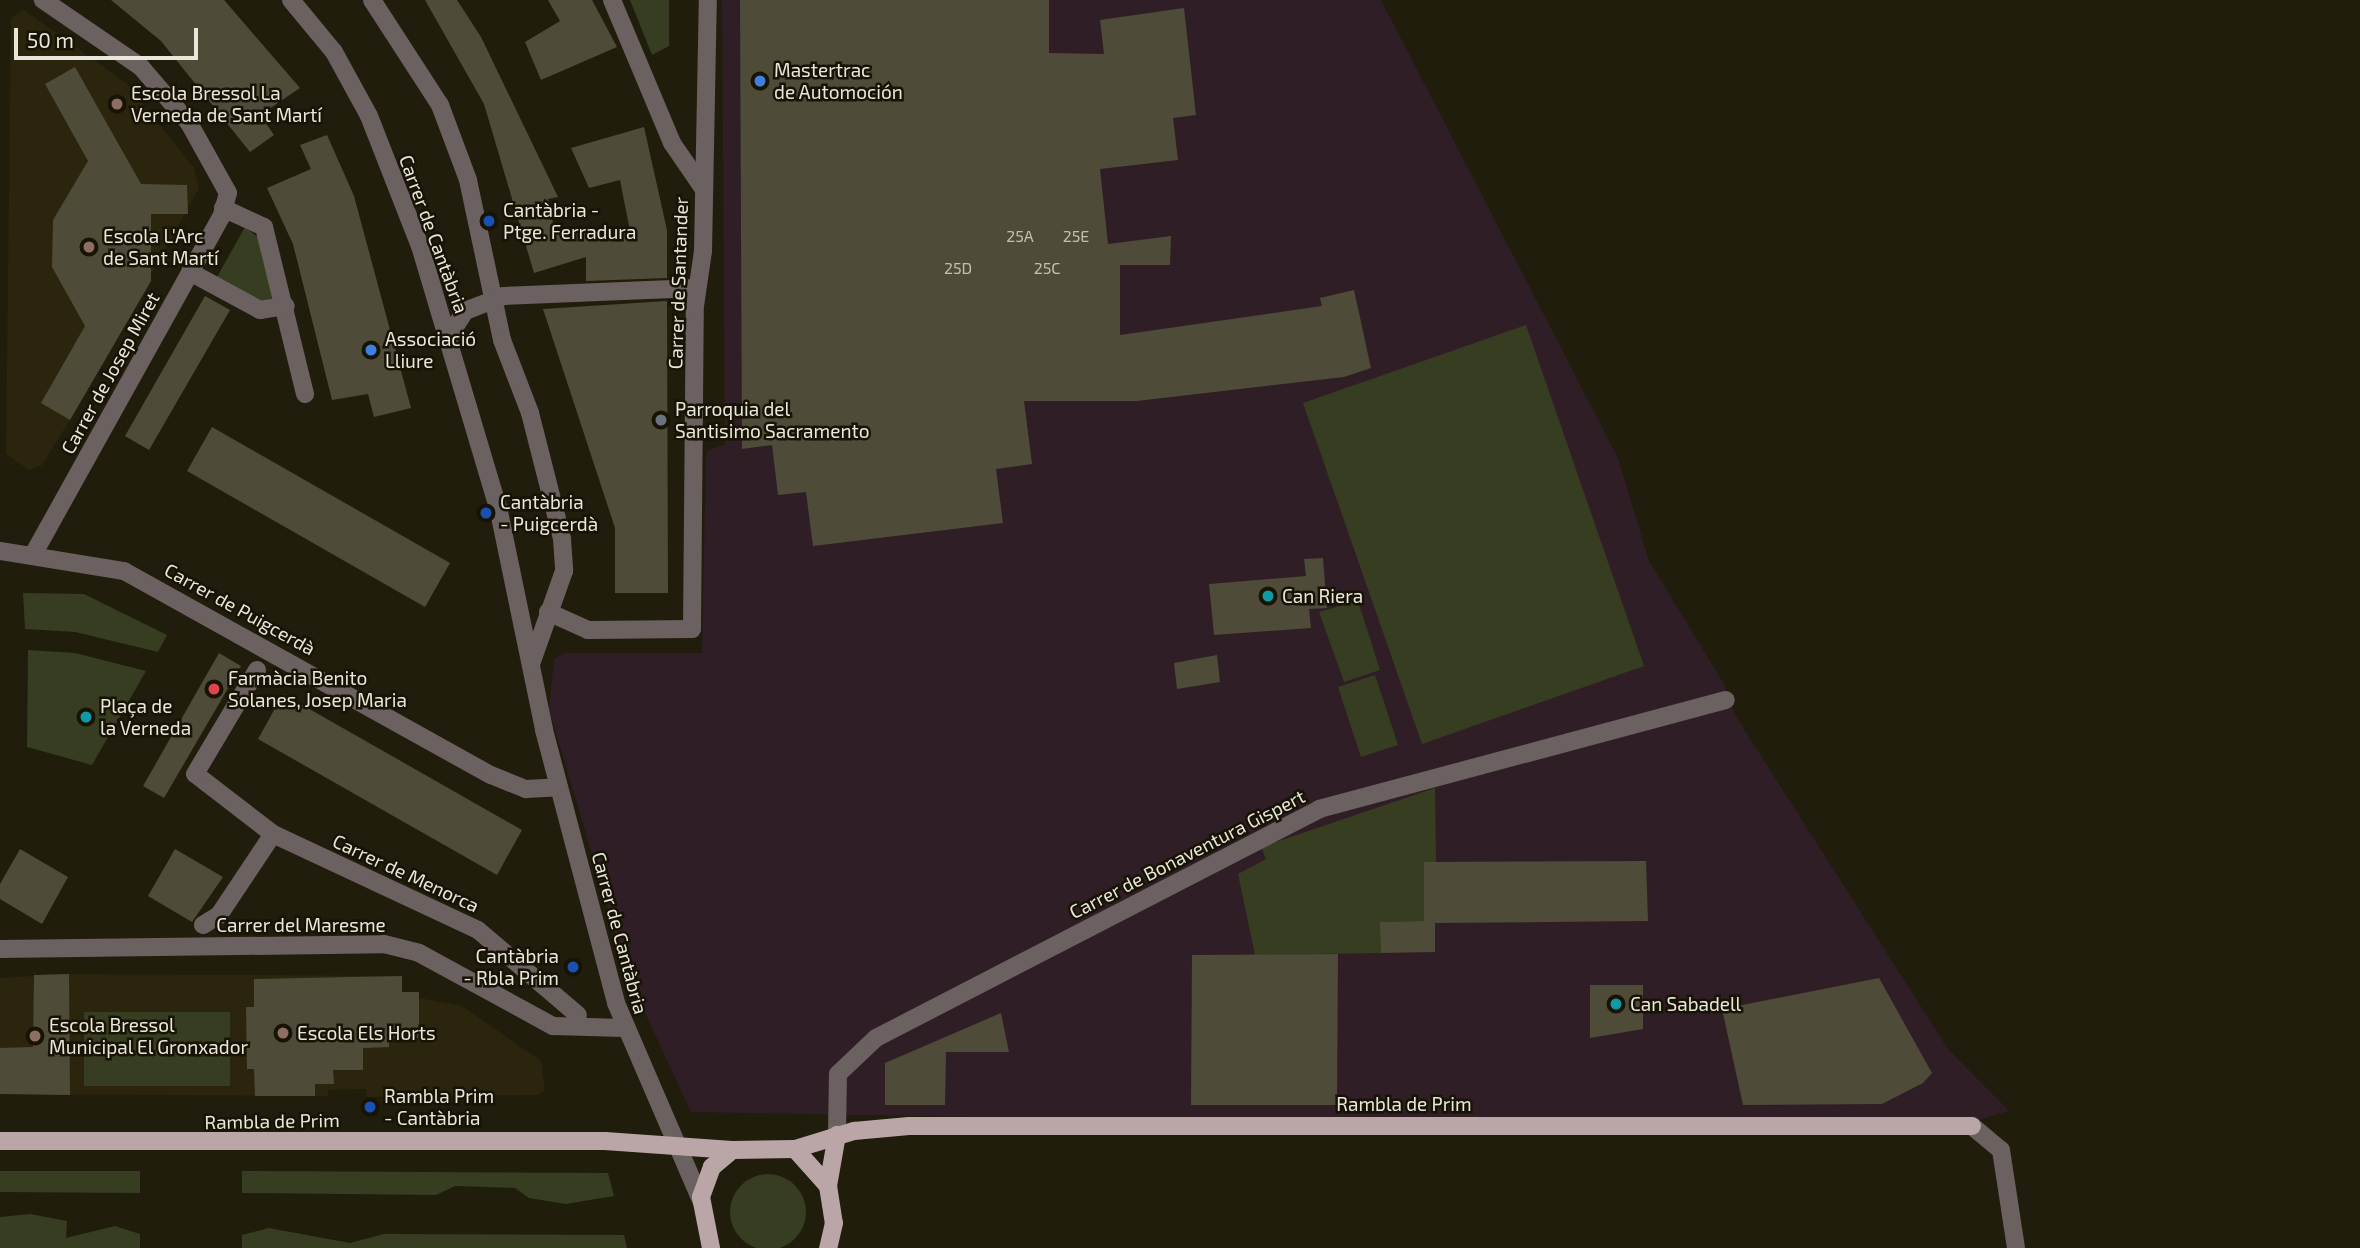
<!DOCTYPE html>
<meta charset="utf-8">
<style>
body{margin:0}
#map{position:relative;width:2360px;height:1248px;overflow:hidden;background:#211d0c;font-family:"Exo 2",sans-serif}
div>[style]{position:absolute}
.industrial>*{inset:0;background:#2f1e26}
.built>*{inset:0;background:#2b250d}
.green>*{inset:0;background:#373d20}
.round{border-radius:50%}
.building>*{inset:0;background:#4f4b39}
.minor>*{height:18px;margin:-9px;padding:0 9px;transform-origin:9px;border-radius:9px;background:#6b6161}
.major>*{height:18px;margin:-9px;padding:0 9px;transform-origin:9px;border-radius:9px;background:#bba6a7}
.dots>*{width:19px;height:19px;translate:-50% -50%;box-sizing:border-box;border:4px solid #181405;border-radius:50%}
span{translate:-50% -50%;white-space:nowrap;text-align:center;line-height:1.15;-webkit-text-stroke:5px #181405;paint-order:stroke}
.number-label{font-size:16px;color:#c2bfb2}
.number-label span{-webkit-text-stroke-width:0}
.poi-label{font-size:19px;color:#e9e6db}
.left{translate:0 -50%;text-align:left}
.right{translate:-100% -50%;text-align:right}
.street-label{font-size:19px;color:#e9e6db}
.scale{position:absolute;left:14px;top:28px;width:184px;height:32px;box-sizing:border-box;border:4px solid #e9e6db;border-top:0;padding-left:9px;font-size:21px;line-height:24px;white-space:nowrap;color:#e9e6db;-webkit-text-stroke:5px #181405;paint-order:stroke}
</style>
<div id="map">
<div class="industrial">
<div style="clip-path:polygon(722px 0,1381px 0,1618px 458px,1649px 561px,1724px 684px,1735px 715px,1948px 1049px,2009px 1111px,1930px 1134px,691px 1112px,628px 976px,549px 709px,554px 659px,565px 653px,702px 653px,706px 451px,725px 444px)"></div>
</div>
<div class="built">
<div style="clip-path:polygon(24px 10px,126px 83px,194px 168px,199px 188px,70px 420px,42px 465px,29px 470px,6px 454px,11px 18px)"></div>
<div style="clip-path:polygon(69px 974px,402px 976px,402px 996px,418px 992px,419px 998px,462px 1006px,541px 1061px,545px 1090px,538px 1095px,367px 1097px,366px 1089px,328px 1090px,328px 1096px,0 1094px,0 978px)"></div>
</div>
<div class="green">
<div style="clip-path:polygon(630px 0,669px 0,669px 46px,652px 55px)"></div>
<div style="clip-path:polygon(245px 227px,259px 238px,276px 299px,267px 305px,217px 277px)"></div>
<div style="clip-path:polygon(1526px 325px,1644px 666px,1422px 744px,1303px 403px)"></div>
<div style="clip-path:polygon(23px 593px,84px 594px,167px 635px,158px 652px,75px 632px,25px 629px)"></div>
<div style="clip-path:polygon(1358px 601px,1380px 670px,1344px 682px,1319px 612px)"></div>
<div style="clip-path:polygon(28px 650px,75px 653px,146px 671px,92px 765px,27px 747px)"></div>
<div style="clip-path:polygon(1375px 675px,1398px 745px,1361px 757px,1338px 687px)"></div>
<div style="clip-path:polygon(1435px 788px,1436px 862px,1424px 863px,1424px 921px,1381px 922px,1381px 953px,1255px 955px,1238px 874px,1266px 859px,1261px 847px)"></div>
<div style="clip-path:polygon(84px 1012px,230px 1012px,230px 1086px,84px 1086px)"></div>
<div style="clip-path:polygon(0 1171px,140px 1171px,140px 1193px,0 1192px)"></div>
<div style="clip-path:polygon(242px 1171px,608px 1173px,614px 1196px,566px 1204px,529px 1198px,515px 1188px,455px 1186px,436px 1195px,242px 1193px)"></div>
<div class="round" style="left:730px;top:1174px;width:76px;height:76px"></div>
<div style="clip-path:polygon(30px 1214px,67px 1221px,66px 1238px,115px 1226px,140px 1234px,140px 1248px,0 1248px,0 1217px)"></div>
<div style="clip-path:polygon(269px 1228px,350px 1243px,384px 1234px,624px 1235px,627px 1248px,242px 1248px,242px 1235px)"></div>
</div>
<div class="building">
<div style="clip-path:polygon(111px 0,224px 0,300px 88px,260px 115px,274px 135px,250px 152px,161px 41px)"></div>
<div style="clip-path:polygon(425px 0,457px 0,481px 37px,558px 197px,548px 199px,555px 233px,630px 231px,620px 180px,589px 188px,571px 148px,644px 127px,667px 230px,667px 278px,586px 281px,586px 257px,534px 273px,484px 104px)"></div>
<div style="clip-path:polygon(548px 0,592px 0,617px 47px,541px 80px,525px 42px,560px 21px)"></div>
<div style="clip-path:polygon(740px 0,1049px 0,1049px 53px,1104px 54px,1100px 20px,1184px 8px,1196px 115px,1173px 118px,1178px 160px,1100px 169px,1108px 244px,1171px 236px,1170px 265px,1120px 265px,1120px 335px,1322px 306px,1320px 298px,1354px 290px,1371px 368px,1344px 377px,1137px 401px,1024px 401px,1032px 464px,996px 469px,1003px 523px,813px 546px,806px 492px,778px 495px,772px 445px,742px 449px)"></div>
<div style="clip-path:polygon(75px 67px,141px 184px,187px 185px,188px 214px,151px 214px,151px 281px,70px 420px,41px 403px,85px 326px,52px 267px,53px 220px,88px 161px,45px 84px)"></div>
<div style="clip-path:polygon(327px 135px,354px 196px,411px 408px,374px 417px,368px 394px,332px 400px,293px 244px,267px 188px,311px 169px,300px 145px)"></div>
<div style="clip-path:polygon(205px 296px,230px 310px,149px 450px,125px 436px)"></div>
<div style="clip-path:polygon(667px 301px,668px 593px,615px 593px,615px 528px,543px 309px)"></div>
<div style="clip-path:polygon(212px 427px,450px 563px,425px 607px,187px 471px)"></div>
<div style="clip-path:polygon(1323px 558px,1327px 608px,1309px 609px,1311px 628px,1214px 635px,1209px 584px,1306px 576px,1304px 559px)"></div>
<div style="clip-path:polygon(219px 653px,241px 666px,164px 798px,143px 786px)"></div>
<div style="clip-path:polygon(1217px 655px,1220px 682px,1177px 689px,1174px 663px)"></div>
<div style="clip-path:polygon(283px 694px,522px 830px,497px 875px,258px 739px)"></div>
<div style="clip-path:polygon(20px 849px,68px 877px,42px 924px,0 899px,0 884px)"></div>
<div style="clip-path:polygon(175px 849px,223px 877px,192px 922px,148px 896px)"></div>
<div style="clip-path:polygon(1646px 861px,1648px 921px,1435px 923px,1435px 952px,1381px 953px,1380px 922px,1424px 921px,1424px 862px)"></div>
<div style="clip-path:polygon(1338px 954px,1337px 1105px,1191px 1105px,1192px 955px)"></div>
<div style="clip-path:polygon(69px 974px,70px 1095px,0 1094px,0 1048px,33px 1047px,34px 975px)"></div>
<div style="clip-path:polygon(402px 976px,402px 992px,419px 992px,419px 1038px,389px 1038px,389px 1047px,363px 1048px,363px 1070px,333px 1070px,334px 1084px,315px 1084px,315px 1096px,255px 1096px,254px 1069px,247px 1069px,246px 1007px,254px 1007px,254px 979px)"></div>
<div style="clip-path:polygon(1879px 978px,1932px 1073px,1923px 1083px,1882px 1104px,1743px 1105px,1722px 1009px)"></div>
<div style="clip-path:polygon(1590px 985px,1643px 985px,1643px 1029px,1590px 1038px)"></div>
<div style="clip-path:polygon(1001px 1013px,1009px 1052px,946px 1052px,945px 1105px,885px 1105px,885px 1063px)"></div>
</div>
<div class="minor">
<div style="left:291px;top:0;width:67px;rotate:50.4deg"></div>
<div style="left:334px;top:52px;width:73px;rotate:61.3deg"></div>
<div style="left:369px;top:116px;width:140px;rotate:68.6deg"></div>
<div style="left:420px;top:246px;width:272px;rotate:73.4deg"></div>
<div style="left:498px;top:507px;width:228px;rotate:78.3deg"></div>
<div style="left:544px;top:730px;width:282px;rotate:75.2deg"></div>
<div style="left:616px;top:1003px;width:215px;rotate:66.7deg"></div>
<div style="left:372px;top:0;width:125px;rotate:57.1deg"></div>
<div style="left:440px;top:105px;width:80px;rotate:69.5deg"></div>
<div style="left:468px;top:180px;width:164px;rotate:78deg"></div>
<div style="left:502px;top:340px;width:78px;rotate:69deg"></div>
<div style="left:530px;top:413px;width:130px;rotate:75.7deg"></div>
<div style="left:562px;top:539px;width:32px;rotate:86deg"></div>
<div style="left:564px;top:571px;width:99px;rotate:109.5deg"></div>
<div style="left:612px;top:0;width:155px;rotate:67.2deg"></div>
<div style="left:672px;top:143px;width:55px;rotate:55.4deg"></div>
<div style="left:223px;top:208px;width:45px;rotate:24.9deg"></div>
<div style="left:264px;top:227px;width:172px;rotate:76.2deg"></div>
<div style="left:190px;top:272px;width:80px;rotate:28.5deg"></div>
<div style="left:260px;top:310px;width:26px;rotate:-9deg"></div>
<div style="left:448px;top:338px;width:32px;rotate:-58deg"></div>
<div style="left:465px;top:311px;width:42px;rotate:-21deg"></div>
<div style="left:504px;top:296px;width:193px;rotate:-2.4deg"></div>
<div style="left:0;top:551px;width:126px;rotate:9.2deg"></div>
<div style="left:124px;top:571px;width:420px;rotate:29.1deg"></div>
<div style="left:491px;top:775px;width:38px;rotate:22deg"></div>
<div style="left:526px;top:789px;width:33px;rotate:-3deg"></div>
<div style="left:34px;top:553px;width:387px;rotate:-60.9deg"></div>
<div style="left:222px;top:215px;width:23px;rotate:-75deg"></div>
<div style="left:228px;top:193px;width:80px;rotate:-119.1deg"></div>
<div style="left:189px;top:123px;width:74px;rotate:-130.6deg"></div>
<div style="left:141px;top:67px;width:119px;rotate:-145.6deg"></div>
<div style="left:548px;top:612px;width:44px;rotate:24.2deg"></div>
<div style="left:588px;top:630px;width:104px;rotate:-0.6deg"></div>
<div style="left:692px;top:629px;width:323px;rotate:-89.5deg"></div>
<div style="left:695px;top:306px;width:56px;rotate:-81.7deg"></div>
<div style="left:703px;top:251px;width:251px;rotate:-88.9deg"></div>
<div style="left:273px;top:834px;width:226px;rotate:25.1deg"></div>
<div style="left:478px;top:930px;width:131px;rotate:40.4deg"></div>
<div style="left:203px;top:925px;width:19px;rotate:-32deg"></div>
<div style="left:219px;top:915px;width:97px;rotate:-56.3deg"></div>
<div style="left:273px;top:834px;width:98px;rotate:-142.4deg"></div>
<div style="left:195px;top:774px;width:121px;rotate:-59.2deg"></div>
<div style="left:0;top:949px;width:384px;rotate:-0.7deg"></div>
<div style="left:384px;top:944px;width:36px;rotate:14deg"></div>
<div style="left:419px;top:953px;width:153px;rotate:28.6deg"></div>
<div style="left:553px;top:1026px;width:71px;rotate:1.6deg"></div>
<div style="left:1972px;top:1126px;width:38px;rotate:40deg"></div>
<div style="left:2001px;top:1150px;width:99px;rotate:81.3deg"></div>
<div style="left:837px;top:1135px;width:61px;rotate:-89.1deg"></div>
<div style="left:838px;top:1074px;width:52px;rotate:-43.5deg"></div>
<div style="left:876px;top:1038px;width:499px;rotate:-27.3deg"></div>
<div style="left:1319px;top:809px;width:421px;rotate:-15deg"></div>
</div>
<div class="major">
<div style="left:0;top:1141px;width:605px"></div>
<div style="left:605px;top:1141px;width:127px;rotate:4.1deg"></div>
<div style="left:732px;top:1150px;width:63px;rotate:-0.9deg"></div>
<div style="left:795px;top:1149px;width:62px;rotate:-17deg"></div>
<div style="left:854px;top:1131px;width:55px;rotate:-5.2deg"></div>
<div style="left:909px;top:1126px;width:1063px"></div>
<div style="left:795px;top:1149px;width:50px;rotate:48.3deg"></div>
<div style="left:828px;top:1186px;width:37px;rotate:81deg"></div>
<div style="left:834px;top:1223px;width:26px;rotate:103deg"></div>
<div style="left:828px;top:1186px;width:52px;rotate:-80deg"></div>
<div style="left:711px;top:1248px;width:52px;rotate:-101.1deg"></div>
<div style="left:701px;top:1197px;width:32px;rotate:-70deg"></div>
<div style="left:712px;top:1167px;width:26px;rotate:-40deg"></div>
</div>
<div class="dots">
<div style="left:760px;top:81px;background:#3f7fe0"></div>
<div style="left:117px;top:104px;background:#8d6e63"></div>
<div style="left:489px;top:221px;background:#1a4fb4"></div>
<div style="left:89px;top:247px;background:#8d6e63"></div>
<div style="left:371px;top:350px;background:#3f7fe0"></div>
<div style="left:661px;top:420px;background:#6b7280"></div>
<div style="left:486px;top:513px;background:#1a4fb4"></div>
<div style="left:1268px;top:596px;background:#0f9aa8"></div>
<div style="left:214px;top:689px;background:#e0444e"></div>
<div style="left:86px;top:717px;background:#0f9aa8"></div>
<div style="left:573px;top:967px;background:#1a4fb4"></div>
<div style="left:1616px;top:1004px;background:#0f9aa8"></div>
<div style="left:283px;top:1033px;background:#8d6e63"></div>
<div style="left:35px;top:1036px;background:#8d6e63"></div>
<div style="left:370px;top:1107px;background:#1a4fb4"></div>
</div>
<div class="number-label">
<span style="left:1020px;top:236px">25A</span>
<span style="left:1076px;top:236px">25E</span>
<span style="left:958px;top:268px">25D</span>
<span style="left:1047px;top:268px">25C</span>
</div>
<div class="poi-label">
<span class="left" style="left:774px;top:81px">Mastertrac<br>de Automoción</span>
<span class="left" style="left:131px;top:104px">Escola Bressol La<br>Verneda de Sant Martí</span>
<span class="left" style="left:503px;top:221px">Cantàbria -<br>Ptge. Ferradura</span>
<span class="left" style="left:103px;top:247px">Escola L'Arc<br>de Sant Martí</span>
<span class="left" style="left:385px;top:350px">Associació<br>Lliure</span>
<span class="left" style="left:675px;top:420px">Parroquia del<br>Santisimo Sacramento</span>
<span class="left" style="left:500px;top:513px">Cantàbria<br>- Puigcerdà</span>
<span class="left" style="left:1282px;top:596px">Can Riera</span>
<span class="left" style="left:228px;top:689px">Farmàcia Benito<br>Solanes, Josep Maria</span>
<span class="left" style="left:100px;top:717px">Plaça de<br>la Verneda</span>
<span class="right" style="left:559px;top:967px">Cantàbria<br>- Rbla Prim</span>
<span class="left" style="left:1630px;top:1004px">Can Sabadell</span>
<span class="left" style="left:49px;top:1036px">Escola Bressol<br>Municipal El Gronxador</span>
<span class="left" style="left:297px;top:1033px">Escola Els Horts</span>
<span class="left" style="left:384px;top:1107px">Rambla Prim<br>- Cantàbria</span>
</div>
<div class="street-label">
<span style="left:434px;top:234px;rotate:70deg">Carrer de Cantàbria</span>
<span style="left:678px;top:283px;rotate:-88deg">Carrer de Santander</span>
<span style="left:110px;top:373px;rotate:-61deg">Carrer de Josep Miret</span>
<span style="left:240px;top:609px;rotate:29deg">Carrer de Puigcerdà</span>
<span style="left:1187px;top:854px;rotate:-27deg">Carrer de Bonaventura Gispert</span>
<span style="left:406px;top:873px;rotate:25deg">Carrer de Menorca</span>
<span style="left:301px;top:925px">Carrer del Maresme</span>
<span style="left:620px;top:933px;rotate:75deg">Carrer de Cantàbria</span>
<span style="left:1404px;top:1104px">Rambla de Prim</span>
<span style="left:272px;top:1121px;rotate:-1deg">Rambla de Prim</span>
</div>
<div class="scale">50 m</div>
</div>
